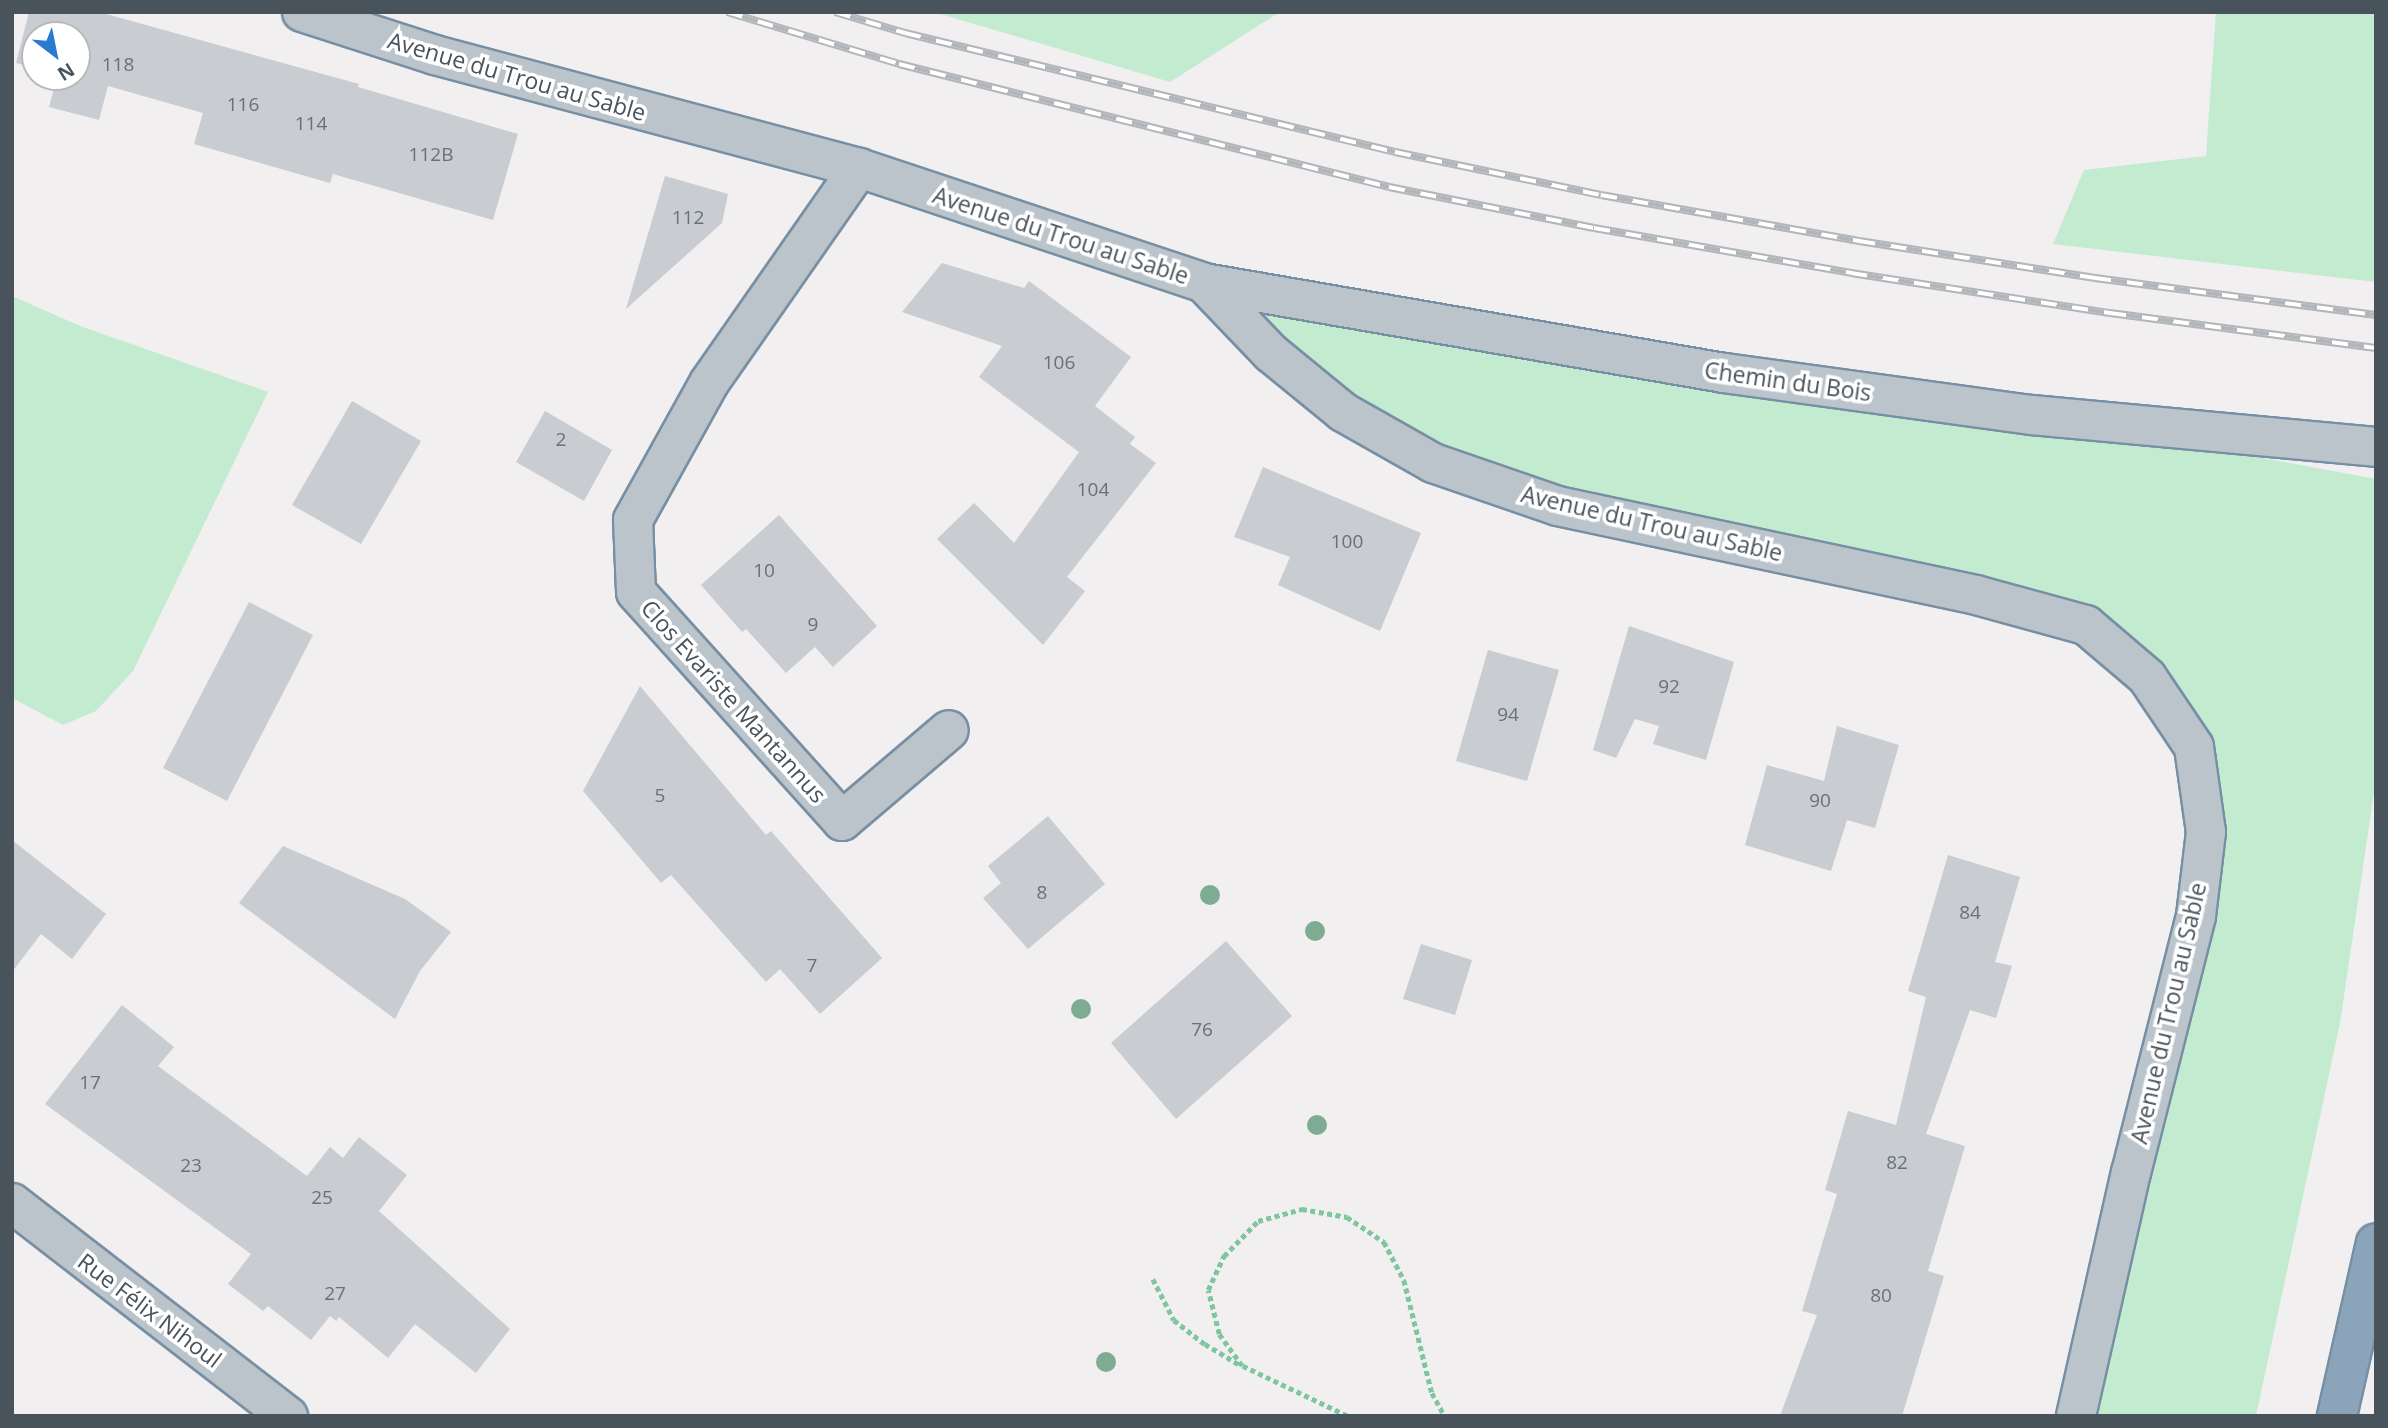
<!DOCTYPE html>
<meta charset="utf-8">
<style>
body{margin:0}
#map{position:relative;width:2388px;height:1428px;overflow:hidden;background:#f1efef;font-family:"Open Sans",sans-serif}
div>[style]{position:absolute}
.green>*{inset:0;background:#c2ebd0}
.building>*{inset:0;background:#c9ccd1}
.path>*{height:4.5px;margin-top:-2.25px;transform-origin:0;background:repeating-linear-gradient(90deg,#7dc69e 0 5px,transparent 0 8.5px)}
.roads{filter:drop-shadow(2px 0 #778fa5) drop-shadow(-2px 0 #778fa5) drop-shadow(0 2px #778fa5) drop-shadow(0 -2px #778fa5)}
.minor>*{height:38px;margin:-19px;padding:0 19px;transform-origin:19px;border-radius:19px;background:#bcc4cb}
.highway>*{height:38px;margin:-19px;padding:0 19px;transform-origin:19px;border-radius:19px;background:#8ba4b9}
.rail>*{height:8px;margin-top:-4px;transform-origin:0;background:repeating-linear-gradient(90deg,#fff 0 16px,#b2b5b9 0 32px);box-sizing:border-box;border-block:2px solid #b2b5b9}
.trees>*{width:20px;height:20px;margin:-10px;border-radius:50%;background:#7eac93}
span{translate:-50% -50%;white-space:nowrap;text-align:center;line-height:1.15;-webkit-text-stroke:7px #fff;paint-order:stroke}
.number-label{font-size:19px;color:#697178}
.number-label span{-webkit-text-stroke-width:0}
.street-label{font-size:23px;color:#49535b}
.frame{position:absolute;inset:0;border:14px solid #49535b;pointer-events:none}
.north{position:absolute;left:21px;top:21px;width:70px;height:70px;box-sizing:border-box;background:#fff;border:2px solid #b6babd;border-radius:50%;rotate:148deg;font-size:19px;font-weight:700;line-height:28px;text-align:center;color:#49535b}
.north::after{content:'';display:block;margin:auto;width:24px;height:32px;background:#2a7bd0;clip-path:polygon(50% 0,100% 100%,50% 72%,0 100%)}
</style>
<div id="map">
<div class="green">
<div style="clip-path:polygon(934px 12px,1280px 12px,1170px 82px)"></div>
<div style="clip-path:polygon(2216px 12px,2376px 12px,2376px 282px,2053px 244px,2084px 170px,2206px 156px)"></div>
<div style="clip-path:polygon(1204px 283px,2032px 415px,2376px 479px,2376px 779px,2340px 1023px,2256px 1416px,2076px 1416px,2196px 916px,2194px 747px,2086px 625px,1433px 463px)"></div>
<div style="clip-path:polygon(12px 296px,80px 326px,268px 392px,133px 671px,96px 711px,63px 725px,12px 698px)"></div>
</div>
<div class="building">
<div style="clip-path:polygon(29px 12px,99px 12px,359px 84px,358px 87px,518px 134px,493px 220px,333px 174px,330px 183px,194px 144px,203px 113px,108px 86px,99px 120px,49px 107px,57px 77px,77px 77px,77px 35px,35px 35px,35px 68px,16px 63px)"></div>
<div style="clip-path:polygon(665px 176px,728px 194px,722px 223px,626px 309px)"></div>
<div style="clip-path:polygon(942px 263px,1024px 288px,1029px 281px,1131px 357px,1095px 406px,1135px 437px,1130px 444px,1156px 463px,1067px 577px,1085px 591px,1043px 645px,937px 539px,974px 503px,1014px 543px,1079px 452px,979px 377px,1002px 346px,902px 312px)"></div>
<div style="clip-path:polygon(352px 401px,421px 441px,361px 544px,292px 505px)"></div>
<div style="clip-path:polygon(545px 411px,612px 450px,584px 501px,516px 462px)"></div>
<div style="clip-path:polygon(1263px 467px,1421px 533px,1380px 631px,1278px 585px,1290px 557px,1234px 537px)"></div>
<div style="clip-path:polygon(779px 515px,877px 626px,833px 667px,815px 647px,786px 673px,746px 629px,742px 632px,701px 585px)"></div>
<div style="clip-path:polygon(249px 602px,313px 635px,227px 801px,163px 768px)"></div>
<div style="clip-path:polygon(1629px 626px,1734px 662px,1706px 760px,1653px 744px,1659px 726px,1635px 719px,1616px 758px,1593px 750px)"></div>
<div style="clip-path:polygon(1488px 650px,1559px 670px,1527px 781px,1456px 761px)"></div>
<div style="clip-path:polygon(640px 686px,766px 835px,771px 831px,882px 958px,820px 1014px,780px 969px,766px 982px,671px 875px,661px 883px,583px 791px)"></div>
<div style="clip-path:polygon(1837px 726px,1899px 745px,1875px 828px,1847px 820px,1831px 871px,1745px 845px,1767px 765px,1824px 781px)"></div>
<div style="clip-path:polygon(1048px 816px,1105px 884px,1028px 949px,983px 898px,1001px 883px,988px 866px)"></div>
<div style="clip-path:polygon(12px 840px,106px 914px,72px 959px,41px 934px,12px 972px)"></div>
<div style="clip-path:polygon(283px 846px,405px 899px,451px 932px,420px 971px,395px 1019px,239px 903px)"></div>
<div style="clip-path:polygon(1948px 855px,2020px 877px,1995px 962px,2012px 966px,1996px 1018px,1970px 1010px,1926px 1134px,1965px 1146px,1928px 1271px,1944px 1276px,1902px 1416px,1780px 1416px,1817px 1315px,1802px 1311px,1837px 1194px,1825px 1190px,1848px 1111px,1896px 1125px,1926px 997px,1908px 991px)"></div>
<div style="clip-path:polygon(1226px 941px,1292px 1016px,1176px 1119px,1111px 1043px)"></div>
<div style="clip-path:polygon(1421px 944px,1472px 960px,1455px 1015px,1403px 999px)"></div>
<div style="clip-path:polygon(122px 1005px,174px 1047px,158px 1066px,307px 1176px,330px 1147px,343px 1158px,359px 1137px,407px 1175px,379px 1211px,510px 1329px,476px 1373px,415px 1324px,388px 1358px,339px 1317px,336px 1321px,330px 1316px,311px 1340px,268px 1306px,263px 1311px,228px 1284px,251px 1254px,45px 1104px)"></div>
</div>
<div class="path">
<div style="left:1153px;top:1279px;width:46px;rotate:62.9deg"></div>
<div style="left:1174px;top:1320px;width:39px;rotate:38deg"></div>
<div style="left:1205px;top:1344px;width:39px;rotate:31deg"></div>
<div style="left:1347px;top:1416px;width:116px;rotate:-154.5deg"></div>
<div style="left:1242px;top:1366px;width:39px;rotate:-126deg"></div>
<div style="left:1219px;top:1334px;width:45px;rotate:-104deg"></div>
<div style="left:1208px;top:1290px;width:38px;rotate:-65deg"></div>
<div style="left:1224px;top:1256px;width:49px;rotate:-45.8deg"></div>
<div style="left:1258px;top:1221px;width:46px;rotate:-15.3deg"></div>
<div style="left:1302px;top:1209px;width:46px;rotate:10.1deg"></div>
<div style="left:1347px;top:1217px;width:45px;rotate:34deg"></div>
<div style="left:1384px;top:1242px;width:43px;rotate:62.2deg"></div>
<div style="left:1404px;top:1280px;width:116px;rotate:76.1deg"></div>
<div style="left:1432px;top:1393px;width:26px;rotate:61deg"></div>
</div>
<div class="roads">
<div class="minor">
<div style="left:302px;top:12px;width:140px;rotate:17.9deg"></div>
<div style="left:435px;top:55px;width:439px;rotate:14.9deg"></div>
<div style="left:859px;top:168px;width:364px;rotate:18.4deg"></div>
<div style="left:1204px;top:283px;width:97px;rotate:46.3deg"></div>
<div style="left:1271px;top:353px;width:93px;rotate:39.3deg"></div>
<div style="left:1343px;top:412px;width:103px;rotate:29.5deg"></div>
<div style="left:1433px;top:463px;width:132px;rotate:19deg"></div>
<div style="left:1558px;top:506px;width:427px;rotate:12deg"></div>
<div style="left:1976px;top:595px;width:114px;rotate:15.3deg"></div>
<div style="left:2086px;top:625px;width:80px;rotate:40.4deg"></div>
<div style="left:2147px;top:677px;width:84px;rotate:56.1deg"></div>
<div style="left:2194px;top:747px;width:86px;rotate:82deg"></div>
<div style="left:2206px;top:832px;width:85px;rotate:96.8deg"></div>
<div style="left:2196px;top:916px;width:264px;rotate:104.2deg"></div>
<div style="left:2131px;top:1172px;width:250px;rotate:102.7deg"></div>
<div style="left:859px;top:168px;width:262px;rotate:124.9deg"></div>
<div style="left:709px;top:383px;width:157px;rotate:119deg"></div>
<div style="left:633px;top:520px;width:72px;rotate:87.6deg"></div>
<div style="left:636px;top:592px;width:308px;rotate:48deg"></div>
<div style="left:842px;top:821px;width:140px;rotate:-40.4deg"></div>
<div style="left:1204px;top:283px;width:528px;rotate:9.82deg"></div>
<div style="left:1724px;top:373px;width:311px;rotate:7.8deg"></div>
<div style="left:2032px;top:415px;width:345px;rotate:5.3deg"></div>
<div style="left:12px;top:1203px;width:349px;rotate:37.7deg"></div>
</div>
<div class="highway">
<div style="left:2337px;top:1416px;width:177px;rotate:-77.3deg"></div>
</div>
</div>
<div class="rail">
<div style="left:727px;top:12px;width:180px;rotate:16.8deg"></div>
<div style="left:899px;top:64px;width:505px;rotate:14.09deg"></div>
<div style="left:1389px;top:187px;width:209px;rotate:11.3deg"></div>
<div style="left:1594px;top:228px;width:261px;rotate:9.9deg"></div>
<div style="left:1851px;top:273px;width:262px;rotate:8.8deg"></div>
<div style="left:2110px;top:313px;width:268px;rotate:7.5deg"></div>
<div style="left:835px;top:12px;width:73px;rotate:16.7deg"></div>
<div style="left:905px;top:33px;width:504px;rotate:13.65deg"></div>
<div style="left:1395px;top:152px;width:210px;rotate:11.8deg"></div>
<div style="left:1601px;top:195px;width:262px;rotate:10.1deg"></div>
<div style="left:1859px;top:241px;width:239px;rotate:8.9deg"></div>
<div style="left:2095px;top:278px;width:283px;rotate:7.5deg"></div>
</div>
<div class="trees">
<div style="left:1210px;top:895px"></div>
<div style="left:1315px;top:931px"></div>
<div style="left:1081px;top:1009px"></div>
<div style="left:1317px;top:1125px"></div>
<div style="left:1106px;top:1362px"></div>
</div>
<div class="number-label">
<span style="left:118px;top:65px">118</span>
<span style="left:243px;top:105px">116</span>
<span style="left:311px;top:124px">114</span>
<span style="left:431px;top:155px">112B</span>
<span style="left:688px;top:218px">112</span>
<span style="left:1059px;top:363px">106</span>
<span style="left:561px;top:440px">2</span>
<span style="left:1093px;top:490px">104</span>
<span style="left:1347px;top:542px">100</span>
<span style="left:764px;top:571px">10</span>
<span style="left:813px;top:625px">9</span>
<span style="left:1669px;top:687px">92</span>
<span style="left:1508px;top:715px">94</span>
<span style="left:660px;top:796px">5</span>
<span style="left:1820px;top:801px">90</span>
<span style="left:1042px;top:893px">8</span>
<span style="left:1970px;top:913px">84</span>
<span style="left:812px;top:966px">7</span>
<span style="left:1202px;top:1030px">76</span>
<span style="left:90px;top:1083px">17</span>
<span style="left:1897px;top:1163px">82</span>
<span style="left:191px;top:1166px">23</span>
<span style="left:322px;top:1198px">25</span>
<span style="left:335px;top:1294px">27</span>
<span style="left:1881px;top:1296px">80</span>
</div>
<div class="street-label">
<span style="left:517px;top:76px;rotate:16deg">Avenue du Trou au Sable</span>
<span style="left:1061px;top:235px;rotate:18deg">Avenue du Trou au Sable</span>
<span style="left:1788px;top:381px;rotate:8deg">Chemin du Bois</span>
<span style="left:1652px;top:523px;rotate:13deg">Avenue du Trou au Sable</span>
<span style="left:734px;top:701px;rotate:48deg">Clos Evariste Mantannus</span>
<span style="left:2168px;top:1013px;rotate:-77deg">Avenue du Trou au Sable</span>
<span style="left:150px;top:1310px;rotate:37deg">Rue Félix Nihoul</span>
</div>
<div class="frame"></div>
<div class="north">N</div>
</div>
